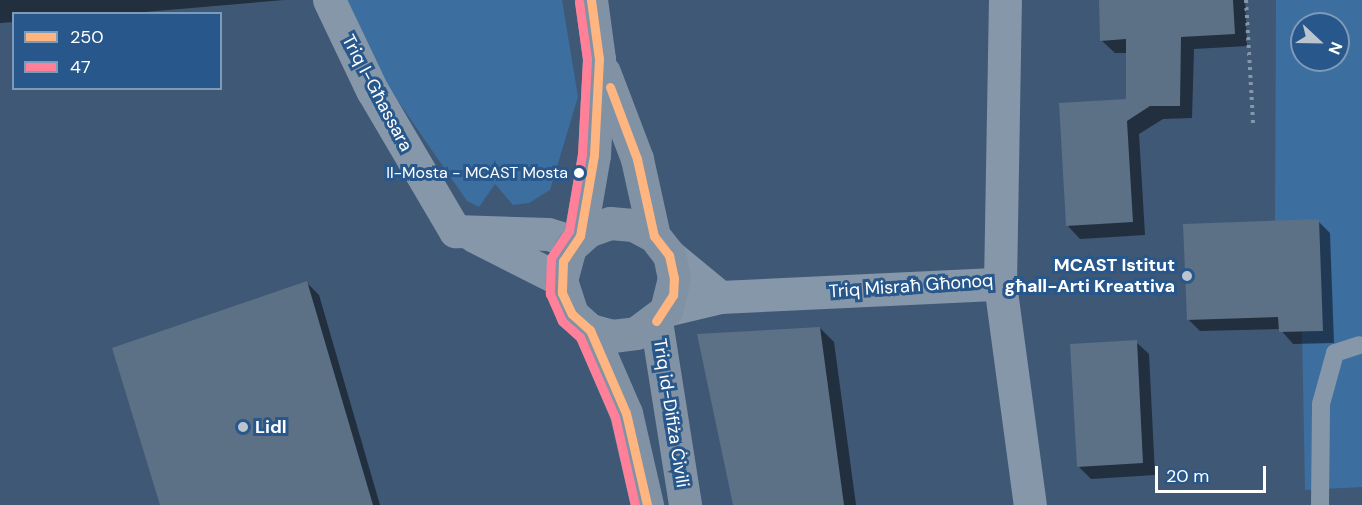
<!DOCTYPE html>
<meta charset="utf-8">
<style>
body{margin:0}
#map{position:relative;width:1362px;height:505px;overflow:hidden;background:#3e5875;font-family:"DM Sans",sans-serif}
div>[style]{position:absolute}
.green>*{inset:0;background:#3d6ea0}
.shadow>*{inset:0;background:#0007}
.building>*{inset:0;background:#5c7086}
.path>*{height:4px;margin-top:-2px;transform-origin:0;background:repeating-linear-gradient(90deg,#8597a9 0 3px,transparent 0 7.5px)}
.service>*{height:18px;margin:-9px;padding:0 9px;transform-origin:9px;border-radius:9px;background:#8597a9}
.minor>*{height:33px;margin:-16.5px;padding:0 16.5px;transform-origin:16.5px;border-radius:16.5px;background:#8597a9}
.secondary>*{height:33px;margin:-16.5px;padding:0 16.5px;transform-origin:16.5px;border-radius:16.5px;background:#8192a5}
.bus-1>*{height:9px;margin:-4.5px;padding:0 4.5px;transform-origin:4.5px;border-radius:4.5px;background:#ffb580}
.bus-2>*{height:9px;margin:-4.5px;padding:0 4.5px;transform-origin:4.5px;border-radius:4.5px;background:#ff8098}
.dots>*{width:16px;height:16px;translate:-50% -50%;box-sizing:border-box;border:3px solid #28578b;border-radius:50%}
span{translate:-50% -50%;white-space:nowrap;text-align:center;line-height:1.15;-webkit-text-stroke:6px #28578b;paint-order:stroke}
.bus-label{font-size:16px;color:#fff}
.right{translate:-100% -50%;text-align:right}
.street-label{font-size:18px;color:#fff}
.poi-label{font-size:18px;color:#fff;font-weight:700}
.left{translate:0 -50%;text-align:left}
.legend{position:absolute;left:12px;top:12px;width:210px;height:78px;box-sizing:border-box;background:#28578b;border:2px solid #7e9ab9;margin:0;padding:8px 10px;list-style:none;font-size:18px;color:#fff}
.legend li{display:flex;align-items:center;gap:12px;height:30px}
.legend b{width:30px;border:2px solid #7e9ab9}
.north{position:absolute;left:1290px;top:12px;width:60px;height:60px;box-sizing:border-box;background:#28578b;border:2px solid #7e9ab9;border-radius:50%;rotate:112deg;font-size:16px;font-weight:700;line-height:24px;text-align:center;color:#fff}
.north::after{content:'';display:block;margin:auto;width:21px;height:27px;background:#bbc5cf;clip-path:polygon(50% 0,100% 100%,50% 72%,0 100%)}
.scale{position:absolute;left:1155px;top:466px;width:111px;height:27px;box-sizing:border-box;border:3px solid #fff;border-top:0;padding-left:8px;font-size:18px;line-height:21px;white-space:nowrap;color:#fff;-webkit-text-stroke:4px #28578b;paint-order:stroke}
</style>
<div id="map">
<div class="green">
<div style="clip-path:polygon(344px 0,562px 0,578px 97px,550px 190px,529px 203px,513px 205px,495px 184px,479px 207px,467px 201px,382px 78px)"></div>
<div style="clip-path:polygon(evenodd,1276px 0,1362px 0,1362px 487px,1305px 490px,1302px 332px,1323px 331px,1275px 221px,1276px 0,1302px 24px,1338px 24px,1338px 60px,1302px 60px,1302px 24px)"></div>
</div>
<div class="shadow">
<div style="clip-path:polygon(0 0,284px 0,121px 14px,14px 14px,14px 22px,0 23px)"></div>
<div style="clip-path:polygon(1100px 0,1245px 0,1247px 46px,1194px 49px,1192px 118px,1163px 119px,1139px 134px,1145px 235px,1080px 239px,1067px 225px,1128px 100px,1127px 53px,1115px 53px,1101px 40px)"></div>
<div style="clip-path:polygon(1318px 221px,1330px 233px,1334px 343px,1293px 344px,1280px 329px,1200px 331px,1188px 319px)"></div>
<div style="clip-path:polygon(307px 283px,319px 295px,380px 505px,162px 505px)"></div>
<div style="clip-path:polygon(820px 328px,834px 342px,856px 505px,735px 505px)"></div>
<div style="clip-path:polygon(1136px 342px,1149px 354px,1155px 475px,1091px 479px,1079px 467px)"></div>
</div>
<div class="building">
<div style="clip-path:polygon(1099px 0,1233px 0,1235px 34px,1181px 37px,1180px 106px,1150px 106px,1127px 121px,1133px 222px,1066px 226px,1059px 103px,1126px 99px,1126px 39px,1100px 41px)"></div>
<div style="clip-path:polygon(1319px 219px,1323px 331px,1279px 332px,1278px 317px,1187px 320px,1183px 224px)"></div>
<div style="clip-path:polygon(307px 281px,373px 505px,160px 505px,112px 348px)"></div>
<div style="clip-path:polygon(820px 327px,844px 505px,733px 505px,697px 334px)"></div>
<div style="clip-path:polygon(1137px 340px,1143px 463px,1077px 467px,1070px 344px)"></div>
</div>
<div class="path">
<div style="left:1246px;top:0;width:123px;rotate:86.7deg"></div>
</div>
<div class="service">
<div style="left:1320px;top:505px;width:101px;rotate:-89.4deg"></div>
<div style="left:1321px;top:404px;width:53px;rotate:-74.6deg"></div>
<div style="left:1335px;top:353px;width:25px;rotate:-18deg"></div>
</div>
<div class="minor">
<div style="left:329px;top:0;width:100px;rotate:64.5deg"></div>
<div style="left:372px;top:90px;width:164px;rotate:59.5deg"></div>
<div style="left:455px;top:231px;width:93px;rotate:1.8deg"></div>
<div style="left:548px;top:234px;width:27px;rotate:17deg"></div>
<div style="left:474px;top:236px;width:97px;rotate:26.8deg"></div>
<div style="left:669px;top:255px;width:66px;rotate:39.5deg"></div>
<div style="left:1000px;top:284px;width:223px;rotate:82.3deg"></div>
<div style="left:666px;top:310px;width:56px;rotate:-13.5deg"></div>
<div style="left:720px;top:297px;width:280px;rotate:-2.7deg"></div>
<div style="left:1000px;top:284px;width:284px;rotate:-89deg"></div>
</div>
<div class="secondary">
<div style="left:604px;top:72px;width:93px;rotate:69.2deg"></div>
<div style="left:637px;top:159px;width:79px;rotate:77.6deg"></div>
<div style="left:580px;top:236px;width:82px;rotate:-80.2deg"></div>
<div style="left:594px;top:155px;width:96px;rotate:-87deg"></div>
<div style="left:599px;top:59px;width:60px;rotate:-97.7deg"></div>
<div style="left:656px;top:321px;width:186px;rotate:81deg"></div>
<div style="left:590px;top:330px;width:23px;rotate:15deg"></div>
<div style="left:612px;top:336px;width:24px;rotate:-7deg"></div>
<div style="left:636px;top:333px;width:38px;rotate:-37deg"></div>
<div style="left:666px;top:310px;width:33px;rotate:-76deg"></div>
<div style="left:674px;top:278px;width:24px;rotate:-102deg"></div>
<div style="left:669px;top:255px;width:24px;rotate:-128deg"></div>
<div style="left:654px;top:236px;width:24px;rotate:-152deg"></div>
<div style="left:633px;top:225px;width:23px;rotate:-175deg"></div>
<div style="left:610px;top:223px;width:23px;rotate:160deg"></div>
<div style="left:588px;top:231px;width:24px;rotate:138deg"></div>
<div style="left:570px;top:247px;width:34px;rotate:105deg"></div>
<div style="left:561px;top:280px;width:36px;rotate:72deg"></div>
<div style="left:572px;top:314px;width:24px;rotate:42deg"></div>
<div style="left:590px;top:330px;width:90px;rotate:66.6deg"></div>
<div style="left:626px;top:413px;width:94px;rotate:77.1deg"></div>
</div>
<div class="bus-1">
<div style="left:591px;top:0;width:60px;rotate:82.3deg"></div>
<div style="left:599px;top:59px;width:96px;rotate:93deg"></div>
<div style="left:594px;top:155px;width:82px;rotate:99.8deg"></div>
<div style="left:580px;top:236px;width:30px;rotate:124deg"></div>
<div style="left:563px;top:261px;width:32px;rotate:92deg"></div>
<div style="left:562px;top:293px;width:23px;rotate:65deg"></div>
<div style="left:572px;top:314px;width:24px;rotate:42deg"></div>
<div style="left:590px;top:330px;width:90px;rotate:66.6deg"></div>
<div style="left:626px;top:413px;width:94px;rotate:77.1deg"></div>
<div style="left:610px;top:87px;width:77px;rotate:69.4deg"></div>
<div style="left:637px;top:159px;width:79px;rotate:77.6deg"></div>
<div style="left:654px;top:236px;width:24px;rotate:52deg"></div>
<div style="left:669px;top:255px;width:24px;rotate:78deg"></div>
<div style="left:674px;top:278px;width:17px;rotate:93deg"></div>
<div style="left:673px;top:295px;width:31px;rotate:123deg"></div>
</div>
<div class="bus-2">
<div style="left:579px;top:2px;width:58px;rotate:82deg"></div>
<div style="left:587px;top:59px;width:95px;rotate:93deg"></div>
<div style="left:582px;top:154px;width:78px;rotate:99.6deg"></div>
<div style="left:569px;top:231px;width:32px;rotate:124deg"></div>
<div style="left:551px;top:258px;width:36px;rotate:92deg"></div>
<div style="left:550px;top:294px;width:30px;rotate:66deg"></div>
<div style="left:562px;top:321px;width:24px;rotate:42deg"></div>
<div style="left:580px;top:337px;width:87px;rotate:66.4deg"></div>
<div style="left:615px;top:417px;width:90px;rotate:77.2deg"></div>
</div>
<div class="dots">
<div style="left:579px;top:173px;background:#fff"></div>
<div style="left:1187px;top:276px;background:#bbc5cf"></div>
<div style="left:243px;top:427px;background:#bbc5cf"></div>
</div>
<div class="bus-label">
<span class="right" style="left:568px;top:173px">Il-Mosta - MCAST Mosta</span>
</div>
<div class="street-label">
<span style="left:377px;top:93px;rotate:62deg">Triq l-Għassara</span>
<span style="left:911px;top:286px;rotate:-4deg">Triq Misraħ Għonoq</span>
<span style="left:671px;top:413px;rotate:81deg">Triq id-Difiża Ċivili</span>
</div>
<div class="poi-label">
<span class="right" style="left:1175px;top:276px">MCAST Istitut<br>għall-Arti Kreattiva</span>
<span class="left" style="left:255px;top:427px">Lidl</span>
</div>
<ul class="legend">
<li><b style="height:8px;background:#ffb580"></b>250</li>
<li><b style="height:8px;background:#ff8098"></b>47</li>
</ul>
<div class="north">N</div>
<div class="scale">20 m</div>
</div>
